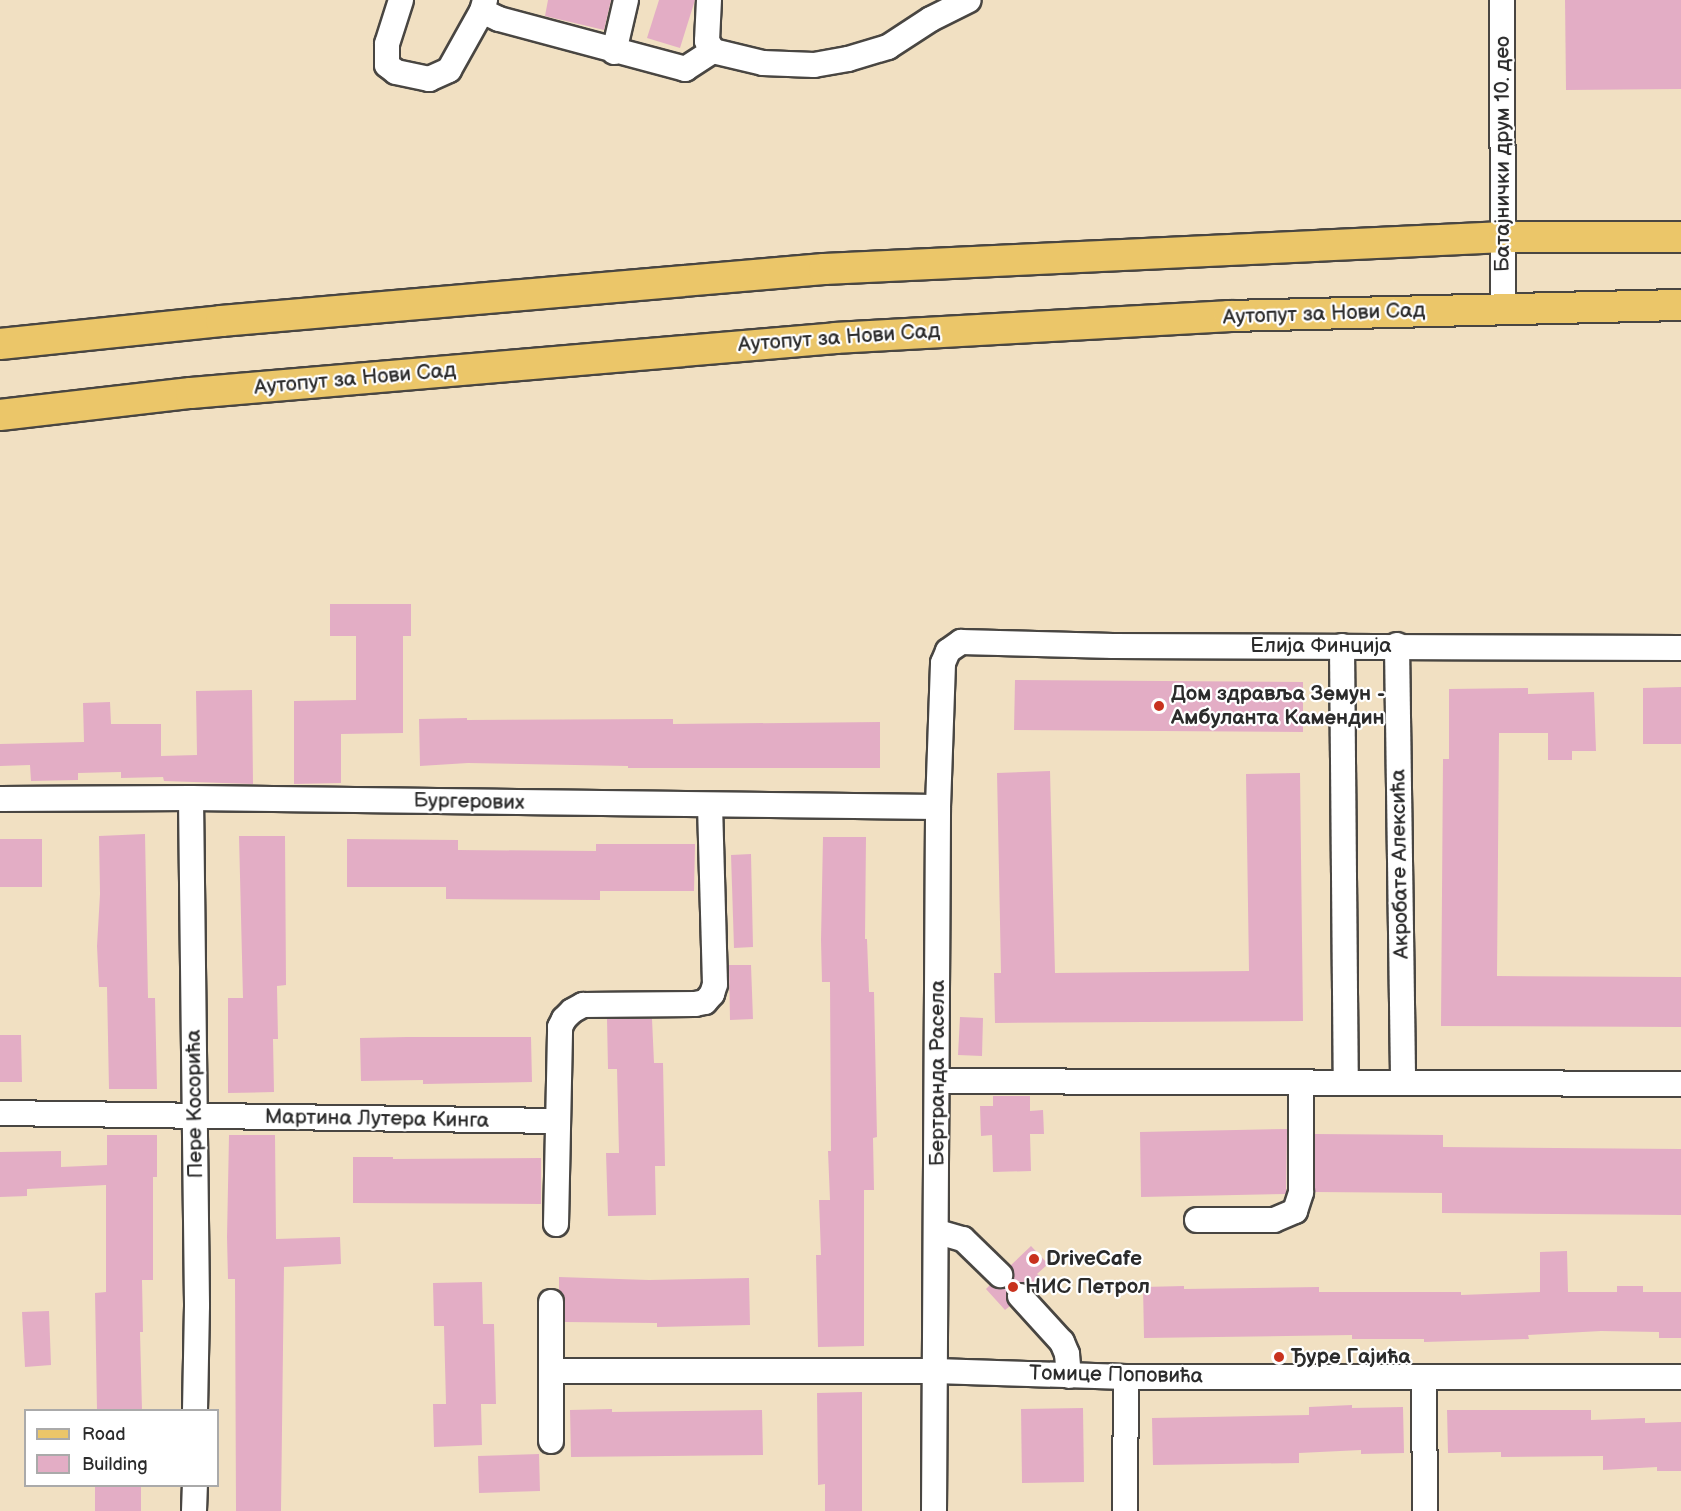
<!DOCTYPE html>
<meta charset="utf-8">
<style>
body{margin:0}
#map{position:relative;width:1681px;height:1511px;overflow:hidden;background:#f1e0c2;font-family:"Balsamiq Sans",sans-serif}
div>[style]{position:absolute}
.building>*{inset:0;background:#e3adc5}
.roads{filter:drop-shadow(2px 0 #494642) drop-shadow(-2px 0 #494642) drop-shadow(0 2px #494642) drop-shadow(0 -2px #494642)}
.minor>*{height:24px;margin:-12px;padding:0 12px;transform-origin:12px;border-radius:12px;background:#fff}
.major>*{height:30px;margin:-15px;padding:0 15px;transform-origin:15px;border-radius:15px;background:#ebc669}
.dots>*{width:16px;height:16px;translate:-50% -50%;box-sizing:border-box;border:3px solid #fff;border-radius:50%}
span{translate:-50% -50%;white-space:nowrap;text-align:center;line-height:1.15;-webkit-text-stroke:4.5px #fff;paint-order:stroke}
.street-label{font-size:21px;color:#2b2b2b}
.poi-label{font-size:21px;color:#2b2b2b;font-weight:700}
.left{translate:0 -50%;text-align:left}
.legend{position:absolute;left:24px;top:1409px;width:195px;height:78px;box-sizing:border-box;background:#fff;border:2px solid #aaa;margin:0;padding:8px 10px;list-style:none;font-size:18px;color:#2b2b2b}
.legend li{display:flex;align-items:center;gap:12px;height:30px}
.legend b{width:30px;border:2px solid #aaa}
</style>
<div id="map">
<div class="building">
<div style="clip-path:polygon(548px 0,611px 0,604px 30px,545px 16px)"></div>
<div style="clip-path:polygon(659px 0,695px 0,680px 48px,647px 38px)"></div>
<div style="clip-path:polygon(1565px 0,1681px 0,1681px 89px,1566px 90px)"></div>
<div style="clip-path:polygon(330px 604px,411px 604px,411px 636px,403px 636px,403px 733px,341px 734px,341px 783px,294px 784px,294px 701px,356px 700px,356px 636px,330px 636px)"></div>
<div style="clip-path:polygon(1015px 680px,1303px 682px,1303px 732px,1014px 730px)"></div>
<div style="clip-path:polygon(1681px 687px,1681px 744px,1643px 744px,1643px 688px)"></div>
<div style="clip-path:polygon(1528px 688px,1528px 694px,1594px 692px,1596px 751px,1572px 751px,1572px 760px,1548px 760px,1548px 733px,1499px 733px,1497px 976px,1681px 977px,1681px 1027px,1441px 1026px,1443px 759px,1449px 759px,1449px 689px)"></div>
<div style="clip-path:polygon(252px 690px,253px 784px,164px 781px,163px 777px,121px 778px,121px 772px,78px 773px,78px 780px,31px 781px,30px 765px,0 766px,0 744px,84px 742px,83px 703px,110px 702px,111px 724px,161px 724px,161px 756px,197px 755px,196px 691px)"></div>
<div style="clip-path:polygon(467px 718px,467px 720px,673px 719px,673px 724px,880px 722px,880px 768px,628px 768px,628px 766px,468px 763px,420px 766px,419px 719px)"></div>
<div style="clip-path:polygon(1050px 771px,1055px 973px,1249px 971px,1246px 774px,1300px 773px,1303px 1021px,995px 1023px,994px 973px,1001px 973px,997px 773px)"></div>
<div style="clip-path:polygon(145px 834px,148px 998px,155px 998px,157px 1089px,109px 1089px,107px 987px,99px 987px,97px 946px,100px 894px,99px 836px)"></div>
<div style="clip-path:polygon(239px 836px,285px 836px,286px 985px,277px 986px,278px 1039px,273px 1039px,274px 1092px,228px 1093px,228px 998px,243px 998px)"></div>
<div style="clip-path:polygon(823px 837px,866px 837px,865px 939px,867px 939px,869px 992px,874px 992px,877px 1137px,873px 1138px,874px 1190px,864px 1190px,864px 1346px,818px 1347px,816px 1255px,821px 1255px,819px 1200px,830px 1200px,828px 1151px,831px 1151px,830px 982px,822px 982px,821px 940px)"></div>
<div style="clip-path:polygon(0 839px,42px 839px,42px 887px,0 887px)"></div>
<div style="clip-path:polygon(347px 839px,458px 840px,458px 850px,596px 851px,596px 844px,695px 844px,694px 891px,600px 891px,600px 900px,446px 899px,446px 887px,347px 887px)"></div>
<div style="clip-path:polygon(751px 854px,753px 947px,734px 948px,731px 855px)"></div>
<div style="clip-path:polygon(729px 965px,751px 965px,753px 1019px,730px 1020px)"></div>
<div style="clip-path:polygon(960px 1017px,983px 1018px,982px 1056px,958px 1055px)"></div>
<div style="clip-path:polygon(607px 1019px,652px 1019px,654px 1063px,663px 1063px,665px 1166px,655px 1166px,656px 1215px,608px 1216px,606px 1153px,619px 1153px,617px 1069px,608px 1069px)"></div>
<div style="clip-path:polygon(0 1035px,21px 1035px,22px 1082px,0 1082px)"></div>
<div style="clip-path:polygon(407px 1037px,531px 1037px,532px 1082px,423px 1084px,423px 1080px,361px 1081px,360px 1038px)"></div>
<div style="clip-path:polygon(993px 1096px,1030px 1096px,1030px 1111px,1043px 1110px,1044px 1134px,1030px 1134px,1031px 1171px,993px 1172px,992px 1135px,981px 1136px,980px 1106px,993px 1106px)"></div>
<div style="clip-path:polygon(1287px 1129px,1286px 1194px,1141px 1197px,1140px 1132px)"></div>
<div style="clip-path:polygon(1315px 1134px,1443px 1135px,1443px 1147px,1681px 1149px,1681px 1215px,1442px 1213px,1442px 1193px,1315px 1192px)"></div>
<div style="clip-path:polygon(107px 1135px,157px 1135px,157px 1177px,153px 1177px,153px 1280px,142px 1280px,143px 1332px,140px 1332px,142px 1410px,97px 1410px,95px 1293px,106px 1292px,106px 1185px,27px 1189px,27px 1196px,0 1197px,0 1152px,61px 1151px,61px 1167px,107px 1165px)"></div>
<div style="clip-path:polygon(229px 1135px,275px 1135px,276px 1239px,340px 1237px,341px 1264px,284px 1267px,281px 1511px,236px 1511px,235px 1279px,228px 1279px,227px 1237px)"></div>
<div style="clip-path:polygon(353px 1157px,393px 1157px,393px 1159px,541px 1158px,541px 1204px,353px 1203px)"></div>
<div style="clip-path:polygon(1031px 1246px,1048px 1264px,1037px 1274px,1040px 1276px,1030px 1286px,1018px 1282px,1010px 1286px,1006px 1298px,1010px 1306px,1005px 1310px,986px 1289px,990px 1285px,997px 1289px,1010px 1285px,1014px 1278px,1010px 1266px)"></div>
<div style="clip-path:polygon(1567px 1251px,1568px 1292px,1617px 1292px,1617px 1286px,1643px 1286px,1643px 1292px,1681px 1292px,1681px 1338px,1659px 1338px,1659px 1332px,1601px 1331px,1528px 1335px,1529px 1339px,1424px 1342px,1424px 1339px,1352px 1339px,1352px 1335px,1144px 1338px,1143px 1287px,1184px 1286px,1184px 1289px,1319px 1287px,1319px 1292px,1461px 1292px,1461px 1295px,1540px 1292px,1540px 1252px)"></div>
<div style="clip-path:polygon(559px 1277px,649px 1280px,749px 1278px,750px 1325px,657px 1327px,657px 1323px,565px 1322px,565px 1301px,559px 1291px)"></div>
<div style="clip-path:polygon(482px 1282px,483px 1324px,494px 1324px,496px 1404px,481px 1404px,482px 1445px,434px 1447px,433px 1404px,446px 1404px,444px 1326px,434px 1326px,433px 1283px)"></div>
<div style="clip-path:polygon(49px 1311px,51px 1365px,25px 1367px,22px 1312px)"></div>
<div style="clip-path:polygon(862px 1392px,862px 1511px,825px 1511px,825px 1484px,818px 1485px,817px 1393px)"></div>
<div style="clip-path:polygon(1352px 1405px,1352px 1408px,1403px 1407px,1404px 1453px,1361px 1454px,1361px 1450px,1299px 1453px,1299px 1463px,1153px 1465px,1152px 1418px,1309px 1415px,1309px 1407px)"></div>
<div style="clip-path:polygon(1083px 1408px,1084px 1482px,1022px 1483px,1021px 1409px)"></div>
<div style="clip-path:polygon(612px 1409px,612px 1412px,762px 1410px,763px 1455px,571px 1457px,570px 1410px)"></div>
<div style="clip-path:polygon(1447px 1410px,1591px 1410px,1591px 1420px,1645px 1418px,1645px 1423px,1681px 1422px,1681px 1471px,1657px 1471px,1657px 1467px,1603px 1470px,1603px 1456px,1501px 1457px,1501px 1452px,1448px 1453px)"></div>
<div style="clip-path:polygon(539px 1454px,540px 1491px,479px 1493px,478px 1456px)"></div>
<div style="clip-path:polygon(95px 1485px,141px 1485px,141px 1511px,95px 1511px)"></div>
</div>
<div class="roads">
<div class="minor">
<div style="left:401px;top:0;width:46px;rotate:107.7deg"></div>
<div style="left:387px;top:44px;width:21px;rotate:90deg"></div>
<div style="left:387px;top:65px;width:11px;rotate:38deg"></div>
<div style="left:396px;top:72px;width:34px;rotate:12deg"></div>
<div style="left:429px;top:79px;width:22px;rotate:-24deg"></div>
<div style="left:449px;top:70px;width:68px;rotate:-60.8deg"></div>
<div style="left:485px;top:0;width:11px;rotate:105deg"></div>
<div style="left:482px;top:11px;width:19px;rotate:25deg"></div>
<div style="left:499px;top:19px;width:193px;rotate:15deg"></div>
<div style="left:685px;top:69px;width:33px;rotate:-33deg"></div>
<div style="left:709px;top:0;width:41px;rotate:92.8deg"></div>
<div style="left:707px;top:41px;width:12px;rotate:59deg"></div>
<div style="left:713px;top:51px;width:51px;rotate:13.5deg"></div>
<div style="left:763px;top:63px;width:51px;rotate:2.2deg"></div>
<div style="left:814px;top:65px;width:35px;rotate:-10deg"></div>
<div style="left:848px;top:59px;width:42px;rotate:-16.7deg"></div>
<div style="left:888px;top:47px;width:51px;rotate:-33.1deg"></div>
<div style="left:931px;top:19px;width:42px;rotate:-26.6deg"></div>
<div style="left:1502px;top:0;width:308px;rotate:89.8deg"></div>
<div style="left:614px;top:52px;width:53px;rotate:-77deg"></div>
<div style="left:1397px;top:645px;width:438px;rotate:89.2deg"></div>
<div style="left:1342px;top:646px;width:436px;rotate:89.5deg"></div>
<div style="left:191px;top:798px;width:508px;rotate:89.32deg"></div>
<div style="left:197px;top:1306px;width:104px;rotate:91.1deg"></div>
<div style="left:0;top:799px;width:191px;rotate:-0.3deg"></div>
<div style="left:191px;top:798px;width:747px;rotate:0.69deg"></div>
<div style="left:938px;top:1081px;width:743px;rotate:0.23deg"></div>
<div style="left:0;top:1113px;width:558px;rotate:0.82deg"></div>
<div style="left:1197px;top:1220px;width:77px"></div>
<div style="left:1274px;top:1220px;width:23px;rotate:-23deg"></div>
<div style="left:1295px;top:1211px;width:20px;rotate:-72deg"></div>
<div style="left:1301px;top:1192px;width:110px;rotate:-90deg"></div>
<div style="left:556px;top:1224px;width:197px;rotate:-88.8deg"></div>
<div style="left:560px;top:1027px;width:9px;rotate:-63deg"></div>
<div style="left:564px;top:1019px;width:11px;rotate:-45deg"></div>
<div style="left:572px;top:1011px;width:13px;rotate:-29deg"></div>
<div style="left:583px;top:1005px;width:112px;rotate:-0.5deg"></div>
<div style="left:695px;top:1004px;width:10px;rotate:-11deg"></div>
<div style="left:705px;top:1002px;width:11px;rotate:-49deg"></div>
<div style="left:712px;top:994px;width:10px;rotate:-73deg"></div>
<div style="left:715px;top:984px;width:178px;rotate:-91.6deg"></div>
<div style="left:938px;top:1232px;width:26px;rotate:16deg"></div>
<div style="left:963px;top:1239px;width:52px;rotate:44.2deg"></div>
<div style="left:1020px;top:1296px;width:62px;rotate:47.6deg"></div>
<div style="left:1062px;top:1342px;width:13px;rotate:67deg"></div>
<div style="left:1067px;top:1354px;width:22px;rotate:85deg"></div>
<div style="left:551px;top:1371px;width:384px"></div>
<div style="left:935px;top:1371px;width:191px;rotate:1.8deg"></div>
<div style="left:1126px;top:1377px;width:555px"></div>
<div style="left:1424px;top:1378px;width:133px;rotate:89.6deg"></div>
<div style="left:551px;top:1441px;width:139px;rotate:-90deg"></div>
<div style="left:194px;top:1511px;width:25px;rotate:-88deg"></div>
<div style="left:934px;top:1511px;width:704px;rotate:-89.67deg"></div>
<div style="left:938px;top:807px;width:144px;rotate:-88deg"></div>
<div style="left:943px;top:663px;width:13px;rotate:-67deg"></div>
<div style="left:948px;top:651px;width:16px;rotate:-35deg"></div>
<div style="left:961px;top:642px;width:152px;rotate:1.5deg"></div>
<div style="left:1113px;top:646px;width:568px;rotate:0.2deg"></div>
<div style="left:1125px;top:1511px;width:134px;rotate:-89.6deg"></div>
</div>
<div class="major">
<div style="left:0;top:344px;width:222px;rotate:-5.9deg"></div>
<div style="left:221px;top:321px;width:605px;rotate:-4.93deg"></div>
<div style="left:824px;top:269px;width:681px;rotate:-2.69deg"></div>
<div style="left:1504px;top:237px;width:177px"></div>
<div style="left:0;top:415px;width:192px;rotate:-6.6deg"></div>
<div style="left:191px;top:393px;width:647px;rotate:-4.87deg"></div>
<div style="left:836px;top:338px;width:394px;rotate:-3.2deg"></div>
<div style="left:1229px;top:316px;width:452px;rotate:-1.4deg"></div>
</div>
</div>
<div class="dots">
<div style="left:1159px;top:706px;background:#c8321e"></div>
<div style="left:1034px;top:1259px;background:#c8321e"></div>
<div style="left:1013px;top:1287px;background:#c8321e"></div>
<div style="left:1279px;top:1357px;background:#c8321e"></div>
</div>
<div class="street-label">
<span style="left:1503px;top:154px;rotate:-90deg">Батајнички друм 10. део</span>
<span style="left:1324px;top:314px;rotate:-2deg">Аутопут за Нови Сад</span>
<span style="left:839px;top:338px;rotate:-4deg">Аутопут за Нови Сад</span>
<span style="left:355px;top:379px;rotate:-5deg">Аутопут за Нови Сад</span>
<span style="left:1321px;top:646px">Елија Финција</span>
<span style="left:469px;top:802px;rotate:1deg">Бургерових</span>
<span style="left:1400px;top:864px;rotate:-91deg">Акробате Алексића</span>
<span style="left:938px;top:1073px;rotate:-90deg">Бертранда Расела</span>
<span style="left:195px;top:1104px;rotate:-91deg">Пере Косорића</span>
<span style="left:377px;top:1119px;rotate:1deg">Мартина Лутера Кинга</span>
<span style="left:1116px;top:1375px;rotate:1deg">Томице Поповића</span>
</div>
<div class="poi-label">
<span class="left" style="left:1171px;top:706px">Дом здравља Земун -<br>Амбуланта Камендин</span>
<span class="left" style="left:1046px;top:1259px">DriveCafe</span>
<span class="left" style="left:1025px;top:1287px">НИС Петрол</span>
<span class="left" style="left:1291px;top:1357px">Ђуре Гајића</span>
</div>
<ul class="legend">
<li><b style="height:8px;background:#ebc669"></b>Road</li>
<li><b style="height:16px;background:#e3adc5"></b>Building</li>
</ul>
</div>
